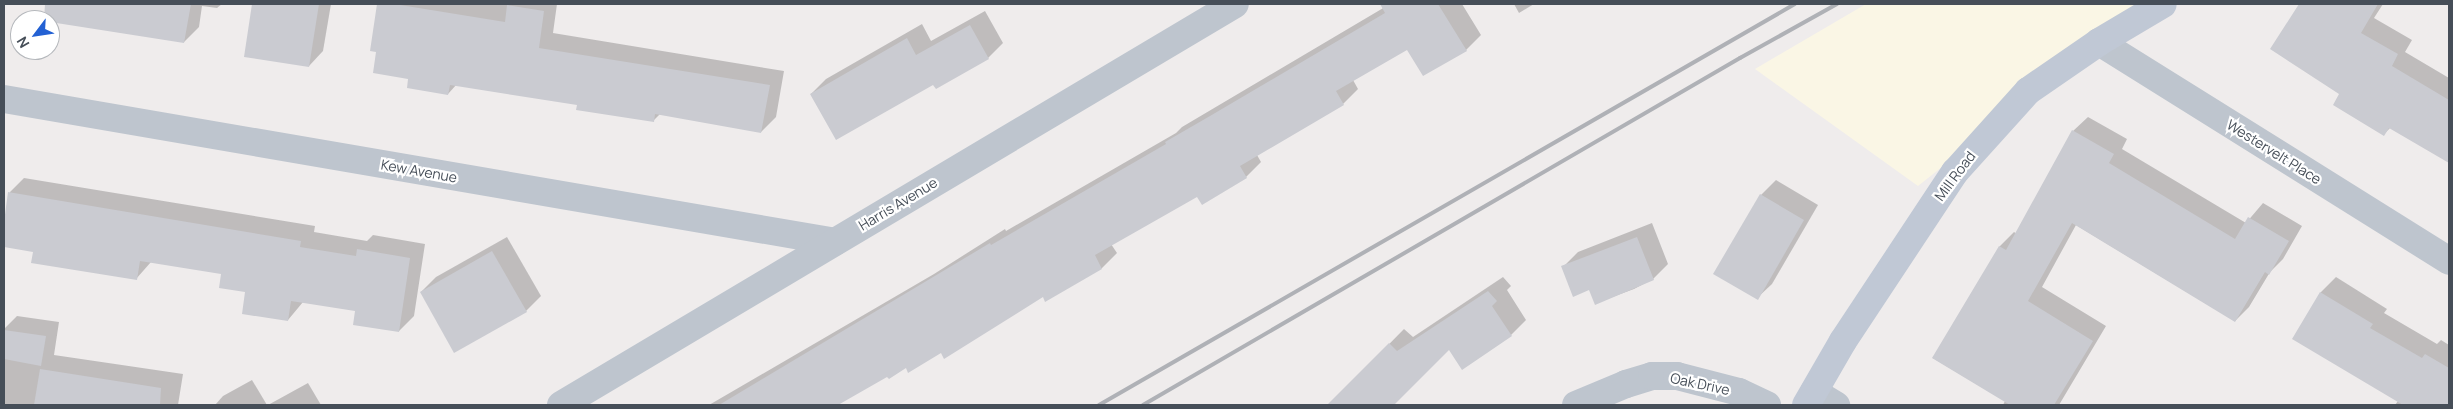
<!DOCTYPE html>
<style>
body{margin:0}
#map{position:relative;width:2453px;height:409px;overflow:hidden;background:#efecec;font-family:Manrope,sans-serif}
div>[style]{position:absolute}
.commercial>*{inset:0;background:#faf6e5}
.shadow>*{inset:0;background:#0003}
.building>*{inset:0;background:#cacbd1}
.minor>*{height:28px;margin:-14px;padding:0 14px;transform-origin:14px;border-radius:14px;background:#bec5ce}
.tertiary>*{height:28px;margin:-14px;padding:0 14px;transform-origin:14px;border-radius:14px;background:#bec5ce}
.secondary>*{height:28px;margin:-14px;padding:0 14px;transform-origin:14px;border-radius:14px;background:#c0c8d5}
.rail>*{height:4px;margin:-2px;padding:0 2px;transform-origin:2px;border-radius:2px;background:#afb1b6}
span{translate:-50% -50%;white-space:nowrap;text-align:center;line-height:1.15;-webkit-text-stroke:4.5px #fff;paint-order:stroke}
.street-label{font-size:14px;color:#464e58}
.frame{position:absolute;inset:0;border:5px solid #464e58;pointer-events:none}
.north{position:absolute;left:10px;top:10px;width:50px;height:50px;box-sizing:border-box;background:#fff;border:1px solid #b5b8bc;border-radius:50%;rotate:239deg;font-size:14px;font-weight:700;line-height:20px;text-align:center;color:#464e58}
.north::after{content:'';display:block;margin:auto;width:18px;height:22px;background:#2361d3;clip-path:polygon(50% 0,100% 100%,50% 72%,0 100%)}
</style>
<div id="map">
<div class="commercial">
<div style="clip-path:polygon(1866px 4px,2163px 4px,2099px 42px,1918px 186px,1755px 69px)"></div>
</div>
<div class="shadow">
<div style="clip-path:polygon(83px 4px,222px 4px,217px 8px,202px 6px,199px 27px,184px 42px,79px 25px)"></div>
<div style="clip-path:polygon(254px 4px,331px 4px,323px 51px,309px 66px,245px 56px)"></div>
<div style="clip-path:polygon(378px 4px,557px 4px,553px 33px,784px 71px,776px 117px,761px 132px,660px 114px,654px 120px,578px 104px,457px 84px,448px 94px,409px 78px,378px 51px,371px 50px)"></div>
<div style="clip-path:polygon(1390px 4px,1462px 4px,1481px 35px,1466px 50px,1408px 48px,1353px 80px,1358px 89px,1343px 104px,1257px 155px,1261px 162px,1246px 177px,1198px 195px,1111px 244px,1117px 253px,1102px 268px,1046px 300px,1043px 296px,941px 351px,888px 375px,835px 405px,709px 405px,934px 274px,1005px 229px,1006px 231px,1176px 133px,1182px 127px)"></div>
<div style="clip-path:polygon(1514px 4px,1534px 4px,1519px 13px)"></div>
<div style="clip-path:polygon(2300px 4px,2383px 4px,2374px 18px,2412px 40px,2405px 52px,2449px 78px,2449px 162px,2391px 127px,2384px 134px,2341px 94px,2272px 49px)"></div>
<div style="clip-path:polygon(985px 11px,1003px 43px,988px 58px,934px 83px,811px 94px,826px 79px,922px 24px,931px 41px)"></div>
<div style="clip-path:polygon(2088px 117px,2127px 139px,2122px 149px,2246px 223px,2263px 203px,2302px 226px,2283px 259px,2270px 272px,2249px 307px,2235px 321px,2076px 225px,2042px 287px,2106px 326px,2059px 405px,2003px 405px,2005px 401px,1933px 358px,2000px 246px,2014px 232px,2017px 234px,2073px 131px)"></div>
<div style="clip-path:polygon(24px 178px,315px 226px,314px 232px,367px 241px,373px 235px,425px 244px,414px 316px,399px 331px,356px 310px,303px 302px,288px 320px,222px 273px,151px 262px,136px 279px,34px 251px,4px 246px,10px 192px)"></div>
<div style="clip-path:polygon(1776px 180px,1818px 205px,1772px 284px,1757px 298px,1761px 195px)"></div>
<div style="clip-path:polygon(1652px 223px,1668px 264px,1653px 279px,1634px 289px,1596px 303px,1590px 289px,1563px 267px,1578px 252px)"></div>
<div style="clip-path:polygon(507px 237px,541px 296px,526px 311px,421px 292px,436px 277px)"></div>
<div style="clip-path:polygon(1503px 277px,1511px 286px,1507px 290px,1526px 320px,1511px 335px,1462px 368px,1449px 348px,1393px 405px,1329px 405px,1404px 329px,1413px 337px)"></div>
<div style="clip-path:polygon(2336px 277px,2387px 309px,2384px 313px,2437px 344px,2441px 340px,2449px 345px,2449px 405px,2395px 405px,2398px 401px,2294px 338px,2321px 292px)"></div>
<div style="clip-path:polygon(17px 316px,59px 322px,54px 355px,183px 374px,178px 405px,4px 405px,4px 329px)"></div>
<div style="clip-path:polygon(252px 380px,267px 405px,215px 405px,223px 396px)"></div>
<div style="clip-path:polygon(308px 383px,321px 405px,268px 405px)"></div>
</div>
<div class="building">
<div style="clip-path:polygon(45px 4px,191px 4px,184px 43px,50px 22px,50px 20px,44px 20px)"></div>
<div style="clip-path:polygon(252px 4px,319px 4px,309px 67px,244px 57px)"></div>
<div style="clip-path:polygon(377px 4px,394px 4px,505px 22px,507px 5px,544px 11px,539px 48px,770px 85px,761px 133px,655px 114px,654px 122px,576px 110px,577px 105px,450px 85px,448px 95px,407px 88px,408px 79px,373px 73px,376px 52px,370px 51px)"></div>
<div style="clip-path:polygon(1380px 4px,1438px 4px,1467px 51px,1423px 76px,1407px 50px,1336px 91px,1344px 105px,1240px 166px,1247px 178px,1202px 205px,1197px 197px,1095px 255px,1102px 269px,1045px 302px,1043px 297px,944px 359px,941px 353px,908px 373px,906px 368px,889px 379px,887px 377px,838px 405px,719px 405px,990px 243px,991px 245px,1166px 144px,1165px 142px,1210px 116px,1385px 13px)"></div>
<div style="clip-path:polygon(2299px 4px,2378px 4px,2361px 33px,2398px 54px,2392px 66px,2449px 100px,2449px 163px,2389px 128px,2384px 136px,2333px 105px,2339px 94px,2270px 49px)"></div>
<div style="clip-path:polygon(970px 25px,989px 59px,936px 89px,933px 85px,836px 140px,810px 94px,907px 38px,916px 55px)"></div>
<div style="clip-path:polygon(2072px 130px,2114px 154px,2109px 163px,2235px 239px,2248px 217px,2289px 241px,2269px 275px,2265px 272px,2235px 322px,2072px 223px,2028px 301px,2093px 341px,2054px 405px,2010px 405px,1932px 358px,1999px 246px,2006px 250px)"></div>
<div style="clip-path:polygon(8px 192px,301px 241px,300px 247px,356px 256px,357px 249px,410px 258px,399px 332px,353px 325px,355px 311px,291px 301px,288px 321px,242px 314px,245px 292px,219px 288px,221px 274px,140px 261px,137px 280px,31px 263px,33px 252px,4px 247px,4px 222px)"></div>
<div style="clip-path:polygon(1760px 194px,1804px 220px,1758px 300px,1713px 274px)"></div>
<div style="clip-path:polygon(1637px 237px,1654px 280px,1595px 305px,1589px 290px,1573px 297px,1561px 266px)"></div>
<div style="clip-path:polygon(492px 251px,527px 312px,454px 353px,420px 292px)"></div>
<div style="clip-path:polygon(1488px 291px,1497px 301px,1492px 306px,1512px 336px,1462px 370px,1449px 350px,1394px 405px,1327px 405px,1389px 343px,1397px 351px)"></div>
<div style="clip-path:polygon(2320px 292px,2373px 324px,2370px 328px,2422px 358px,2425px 354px,2449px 368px,2449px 405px,2403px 405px,2292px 339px)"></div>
<div style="clip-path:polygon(4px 330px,46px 336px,41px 366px,4px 359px)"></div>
<div style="clip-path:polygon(40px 369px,161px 388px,160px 405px,34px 405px)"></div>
</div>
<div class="minor">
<div style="left:2099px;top:42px;width:413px;rotate:32deg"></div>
<div style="left:4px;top:99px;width:843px;rotate:9.76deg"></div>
<div style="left:1814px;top:392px;width:26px;rotate:31deg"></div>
<div style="left:1576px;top:405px;width:54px;rotate:-22.8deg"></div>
<div style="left:1626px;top:384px;width:27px;rotate:-17deg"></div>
<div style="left:1652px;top:376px;width:25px"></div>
<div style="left:1677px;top:376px;width:64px;rotate:14.5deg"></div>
<div style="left:1739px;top:392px;width:31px;rotate:25deg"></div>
</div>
<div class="tertiary">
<div style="left:561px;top:405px;width:784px;rotate:-30.75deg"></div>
</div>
<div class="secondary">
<div style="left:1806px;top:405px;width:74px;rotate:-60deg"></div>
<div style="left:1843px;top:341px;width:203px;rotate:-56.5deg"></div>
<div style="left:1955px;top:172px;width:109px;rotate:-48deg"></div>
<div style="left:2028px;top:91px;width:86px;rotate:-34.6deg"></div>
<div style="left:2099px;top:42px;width:74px;rotate:-30.7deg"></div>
</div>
<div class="rail">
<div style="left:1099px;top:405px;width:803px;rotate:-29.95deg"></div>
<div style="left:1143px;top:405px;width:691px;rotate:-30.17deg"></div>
<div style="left:1740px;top:58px;width:111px;rotate:-29.1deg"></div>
</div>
<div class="street-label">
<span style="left:2274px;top:152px;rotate:32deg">Westervelt Place</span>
<span style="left:419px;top:171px;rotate:10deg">Kew Avenue</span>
<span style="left:1955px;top:176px;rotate:-53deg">Mill Road</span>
<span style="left:898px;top:204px;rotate:-31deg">Harris Avenue</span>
<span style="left:1700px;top:384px;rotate:12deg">Oak Drive</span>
</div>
<div class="frame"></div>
<div class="north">N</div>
</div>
